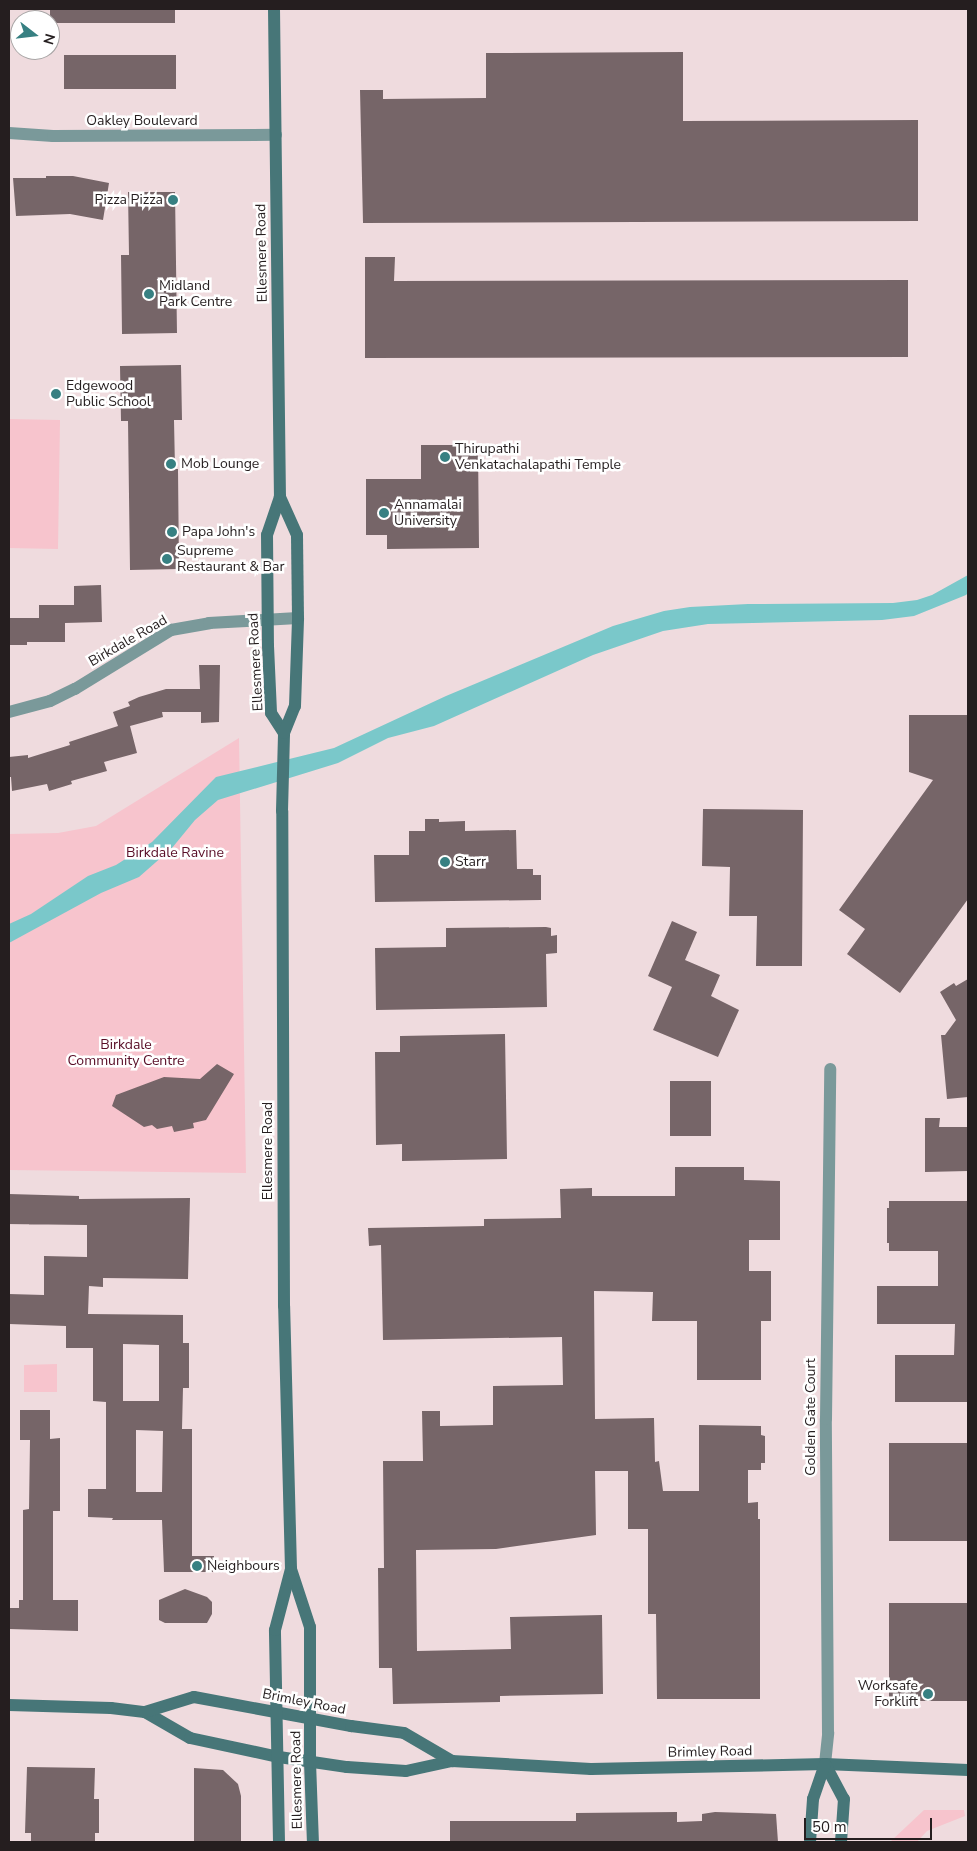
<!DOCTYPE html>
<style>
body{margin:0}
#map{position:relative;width:977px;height:1851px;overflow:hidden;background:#efdbde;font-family:"Nunito Sans",sans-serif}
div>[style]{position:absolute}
.green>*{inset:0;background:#f7c4cd}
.water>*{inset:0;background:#7ac8ca}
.building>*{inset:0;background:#766568}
.street>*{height:12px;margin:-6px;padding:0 6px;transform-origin:6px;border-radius:6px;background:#7a999a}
.secondary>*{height:12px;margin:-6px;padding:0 6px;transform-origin:6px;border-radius:6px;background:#477678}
.dots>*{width:14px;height:14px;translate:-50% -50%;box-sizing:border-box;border:2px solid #fff;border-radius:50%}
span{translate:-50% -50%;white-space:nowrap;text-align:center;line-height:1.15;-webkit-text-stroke:5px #fff;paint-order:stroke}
.street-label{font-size:14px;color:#251e1f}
.poi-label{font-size:14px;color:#251e1f}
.right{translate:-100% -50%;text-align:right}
.left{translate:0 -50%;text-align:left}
.park-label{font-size:14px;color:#580d26}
.frame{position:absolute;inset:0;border:10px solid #251e1f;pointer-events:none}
.north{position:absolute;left:10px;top:10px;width:50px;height:50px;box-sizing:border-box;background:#fff;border:1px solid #a8a5a5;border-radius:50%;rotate:106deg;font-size:14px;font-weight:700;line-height:20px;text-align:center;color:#251e1f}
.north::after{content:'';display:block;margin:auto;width:18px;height:22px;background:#378082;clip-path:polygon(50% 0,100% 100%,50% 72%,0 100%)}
.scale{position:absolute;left:804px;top:1818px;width:128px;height:22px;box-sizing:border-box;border:2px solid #251e1f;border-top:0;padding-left:6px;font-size:15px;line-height:18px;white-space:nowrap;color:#251e1f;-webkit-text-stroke:4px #fff;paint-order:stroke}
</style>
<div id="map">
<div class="green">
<div style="clip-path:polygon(9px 419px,60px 420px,58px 549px,9px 548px)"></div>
<div style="clip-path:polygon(239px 738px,246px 1173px,9px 1170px,9px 834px,58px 833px,96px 826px)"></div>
<div style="clip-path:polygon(57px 1364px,57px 1392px,24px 1392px,24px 1365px)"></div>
<div style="clip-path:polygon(924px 1810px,964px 1810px,965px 1816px,927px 1831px,917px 1842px,890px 1842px)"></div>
</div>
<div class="water">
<div style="clip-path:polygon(968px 575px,968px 593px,966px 595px,914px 616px,882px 620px,708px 624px,663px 631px,593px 655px,434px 726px,388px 738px,338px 763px,218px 800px,195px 820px,172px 848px,139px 877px,101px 893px,9px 943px,9px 924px,31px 914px,88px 876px,116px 865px,152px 842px,216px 777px,334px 748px,446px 696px,613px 626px,664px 611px,690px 607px,748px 604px,893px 603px,917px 600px,932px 595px)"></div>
</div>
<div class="building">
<div style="clip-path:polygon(50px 9px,175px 9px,175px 23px,50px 23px)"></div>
<div style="clip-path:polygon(683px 52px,683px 121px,918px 120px,918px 221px,363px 223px,360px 90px,383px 90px,383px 99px,486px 98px,486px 53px)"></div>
<div style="clip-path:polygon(64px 55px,176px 55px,176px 89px,64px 89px)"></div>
<div style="clip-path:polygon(46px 176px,73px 176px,109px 183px,103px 220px,70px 214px,16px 216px,13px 178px,46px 178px)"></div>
<div style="clip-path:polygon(128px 192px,175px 192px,177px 333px,122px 334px,121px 255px,129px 255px)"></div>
<div style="clip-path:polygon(365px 257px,395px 257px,394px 281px,908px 280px,908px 357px,365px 358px)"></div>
<div style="clip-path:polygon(181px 365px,182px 420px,174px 420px,175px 469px,178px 469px,179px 569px,130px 570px,128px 421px,121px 421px,120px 366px)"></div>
<div style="clip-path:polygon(421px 445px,478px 445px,479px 548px,387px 549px,387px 535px,366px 535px,366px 479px,421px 479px)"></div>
<div style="clip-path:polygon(101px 585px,102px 622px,65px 623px,65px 642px,27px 642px,27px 645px,9px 645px,9px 618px,39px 618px,39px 605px,74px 605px,74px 586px)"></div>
<div style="clip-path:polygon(199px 665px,220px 665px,219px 722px,201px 723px,201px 712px,162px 712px,163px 717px,130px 726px,137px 753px,104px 762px,107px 771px,71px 781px,72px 784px,49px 791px,47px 784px,12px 791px,11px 777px,9px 777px,9px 757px,28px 755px,28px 758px,70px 745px,69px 742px,118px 726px,113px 712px,130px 706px,128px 702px,139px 697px,166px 689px,200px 689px)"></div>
<div style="clip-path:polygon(909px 715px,968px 715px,968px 899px,900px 993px,847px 954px,865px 929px,839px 910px,933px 780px,909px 772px)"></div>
<div style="clip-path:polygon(703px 809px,803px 810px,802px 966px,756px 966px,757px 916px,729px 916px,730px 867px,702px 866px)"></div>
<div style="clip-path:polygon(425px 819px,439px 819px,439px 822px,465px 821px,465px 831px,516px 830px,517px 869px,533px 869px,533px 875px,541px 875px,541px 900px,375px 902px,374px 855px,409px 855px,409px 831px,425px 831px)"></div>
<div style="clip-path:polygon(672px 921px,697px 932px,685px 960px,720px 975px,711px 996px,739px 1010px,718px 1057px,653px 1030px,672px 987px,648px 976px)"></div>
<div style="clip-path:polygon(546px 927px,551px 928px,551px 936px,557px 935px,557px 953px,546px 954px,547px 1007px,376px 1010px,375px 948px,446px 947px,446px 928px)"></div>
<div style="clip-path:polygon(968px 979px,968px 1097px,947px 1099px,941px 1035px,945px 1035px,956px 1020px,940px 992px,954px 983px,956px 986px)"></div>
<div style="clip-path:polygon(505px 1034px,507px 1159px,402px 1161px,402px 1144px,376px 1145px,375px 1052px,400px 1052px,400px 1036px)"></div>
<div style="clip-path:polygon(217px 1064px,234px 1074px,206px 1120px,193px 1123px,194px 1128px,174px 1132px,172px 1126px,157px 1129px,152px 1125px,144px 1127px,112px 1106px,116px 1095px,164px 1077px,200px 1079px)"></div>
<div style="clip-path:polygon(670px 1081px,711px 1081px,711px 1136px,670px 1136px)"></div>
<div style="clip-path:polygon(925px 1118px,940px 1118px,939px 1127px,968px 1127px,968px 1171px,925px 1172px)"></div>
<div style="clip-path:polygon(675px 1167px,744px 1167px,744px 1180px,780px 1181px,780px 1240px,749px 1240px,749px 1271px,771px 1271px,771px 1321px,761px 1321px,761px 1380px,697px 1380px,697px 1321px,652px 1321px,653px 1292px,594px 1291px,595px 1419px,654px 1418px,655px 1462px,659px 1461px,663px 1491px,699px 1491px,699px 1425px,761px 1426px,761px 1435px,765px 1436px,765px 1463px,761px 1463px,761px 1470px,748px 1470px,748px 1503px,758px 1502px,758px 1519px,760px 1519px,760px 1699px,657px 1699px,656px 1614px,648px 1614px,648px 1529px,628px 1529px,628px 1471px,595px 1471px,596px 1535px,496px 1549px,416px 1550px,417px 1651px,511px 1649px,510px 1617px,602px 1615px,603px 1694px,500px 1696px,500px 1702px,393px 1704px,392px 1668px,379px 1668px,378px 1568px,384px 1568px,383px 1461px,423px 1461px,422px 1411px,440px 1411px,440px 1426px,493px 1425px,493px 1386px,563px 1385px,562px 1337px,383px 1340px,381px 1245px,369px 1246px,368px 1228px,484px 1226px,484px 1219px,561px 1218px,560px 1189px,592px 1188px,592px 1196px,675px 1196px)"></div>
<div style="clip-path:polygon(evenodd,9px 1194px,79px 1196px,79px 1199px,190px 1198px,188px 1279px,103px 1278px,103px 1287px,89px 1286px,88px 1314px,183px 1315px,183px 1343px,189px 1343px,189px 1388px,183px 1388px,182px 1429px,192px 1429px,192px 1556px,214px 1556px,213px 1572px,164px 1572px,162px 1520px,112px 1520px,113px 1518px,88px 1517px,88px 1489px,106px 1489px,106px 1402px,93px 1401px,93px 1348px,66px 1348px,66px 1326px,9px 1324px,9px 1294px,44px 1295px,44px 1256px,87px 1257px,87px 1225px,9px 1224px,9px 1194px,123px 1344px,159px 1345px,159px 1401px,123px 1401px,123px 1344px,9px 1194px,136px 1430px,163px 1431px,162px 1492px,136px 1492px,136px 1430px)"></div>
<div style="clip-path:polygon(889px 1201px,968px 1201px,968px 1402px,895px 1402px,895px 1355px,954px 1355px,955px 1324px,877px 1324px,877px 1286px,938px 1286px,938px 1251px,889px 1251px,889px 1243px,887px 1243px,887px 1208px,889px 1208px)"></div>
<div style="clip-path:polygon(20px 1410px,50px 1410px,50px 1439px,60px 1438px,60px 1511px,53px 1511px,53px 1600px,78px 1600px,78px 1631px,9px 1629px,9px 1608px,19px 1608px,19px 1600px,23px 1600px,23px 1510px,29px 1509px,30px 1440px,20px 1440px)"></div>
<div style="clip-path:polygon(889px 1443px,968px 1443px,968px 1541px,889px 1541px)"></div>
<div style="clip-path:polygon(185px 1589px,207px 1597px,212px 1602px,212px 1614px,207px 1623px,165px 1623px,159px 1620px,159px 1600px)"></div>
<div style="clip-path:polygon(889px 1603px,968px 1603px,968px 1701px,889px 1701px)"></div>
<div style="clip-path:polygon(27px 1767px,95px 1768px,94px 1799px,99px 1799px,99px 1833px,95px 1833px,95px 1842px,31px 1842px,31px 1833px,25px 1833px)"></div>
<div style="clip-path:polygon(194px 1768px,223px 1770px,238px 1784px,241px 1796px,241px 1842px,194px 1842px)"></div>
<div style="clip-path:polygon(677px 1812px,677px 1822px,702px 1821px,702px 1814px,715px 1812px,776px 1814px,778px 1842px,450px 1842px,450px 1821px,576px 1821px,576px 1813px)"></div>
</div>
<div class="street">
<div style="left:9px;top:133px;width:44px;rotate:3.9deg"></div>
<div style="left:53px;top:136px;width:223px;rotate:-0.3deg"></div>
<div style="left:9px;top:712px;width:42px;rotate:-15deg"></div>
<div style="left:50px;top:701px;width:28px;rotate:-26deg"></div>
<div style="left:75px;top:689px;width:113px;rotate:-31.6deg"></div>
<div style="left:171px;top:630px;width:39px;rotate:-10deg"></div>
<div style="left:209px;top:623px;width:89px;rotate:-3.2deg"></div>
<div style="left:825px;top:1764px;width:31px;rotate:-84deg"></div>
<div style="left:828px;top:1733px;width:314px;rotate:-90.4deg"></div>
<div style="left:826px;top:1419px;width:350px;rotate:-89.3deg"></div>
</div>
<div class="secondary">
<div style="left:274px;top:9px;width:488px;rotate:89.3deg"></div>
<div style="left:280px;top:497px;width:40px;rotate:108.9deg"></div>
<div style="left:267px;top:535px;width:111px;rotate:89.5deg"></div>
<div style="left:268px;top:646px;width:67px;rotate:87.4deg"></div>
<div style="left:271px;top:713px;width:24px;rotate:57deg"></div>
<div style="left:291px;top:1569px;width:61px;rotate:71.9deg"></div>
<div style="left:310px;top:1627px;width:135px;rotate:90deg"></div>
<div style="left:310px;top:1762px;width:80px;rotate:87.9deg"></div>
<div style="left:9px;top:1705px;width:102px;rotate:1.7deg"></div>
<div style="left:111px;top:1708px;width:34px;rotate:7deg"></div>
<div style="left:145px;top:1712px;width:52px;rotate:30deg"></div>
<div style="left:190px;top:1738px;width:91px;rotate:12.1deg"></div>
<div style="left:279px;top:1757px;width:69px;rotate:8.4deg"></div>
<div style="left:347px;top:1767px;width:59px;rotate:3.9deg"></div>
<div style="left:406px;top:1771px;width:47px;rotate:-12.3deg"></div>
<div style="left:452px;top:1761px;width:139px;rotate:3.3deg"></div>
<div style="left:591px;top:1769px;width:234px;rotate:-1.2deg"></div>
<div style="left:825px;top:1764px;width:143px;rotate:2.4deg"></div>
<div style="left:145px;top:1712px;width:51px;rotate:-17deg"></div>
<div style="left:194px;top:1697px;width:160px;rotate:10.5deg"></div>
<div style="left:351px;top:1726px;width:53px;rotate:7.5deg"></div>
<div style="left:404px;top:1733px;width:56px;rotate:30.3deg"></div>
<div style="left:825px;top:1764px;width:40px;rotate:62deg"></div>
<div style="left:844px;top:1799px;width:43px;rotate:94deg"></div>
<div style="left:279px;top:1842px;width:212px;rotate:-91.1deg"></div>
<div style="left:275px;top:1630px;width:63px;rotate:-75.3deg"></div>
<div style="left:291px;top:1569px;width:263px;rotate:-91.5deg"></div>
<div style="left:284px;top:1306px;width:495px;rotate:-90.2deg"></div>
<div style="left:282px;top:811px;width:78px;rotate:-88.5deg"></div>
<div style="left:284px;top:733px;width:29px;rotate:-68deg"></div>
<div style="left:295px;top:706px;width:88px;rotate:-88deg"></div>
<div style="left:298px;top:618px;width:83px;rotate:-90.7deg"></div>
<div style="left:297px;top:535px;width:42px;rotate:-114.1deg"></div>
<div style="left:810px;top:1842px;width:43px;rotate:-86deg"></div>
<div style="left:813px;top:1799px;width:37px;rotate:-71deg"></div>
</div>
<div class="dots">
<div style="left:173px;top:200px;background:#378082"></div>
<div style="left:149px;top:294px;background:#378082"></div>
<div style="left:56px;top:394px;background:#378082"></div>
<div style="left:445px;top:457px;background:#378082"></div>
<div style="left:171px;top:464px;background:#378082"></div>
<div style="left:384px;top:513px;background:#378082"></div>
<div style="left:172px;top:532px;background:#378082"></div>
<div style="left:167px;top:559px;background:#378082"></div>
<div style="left:445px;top:862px;background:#378082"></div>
<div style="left:197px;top:1566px;background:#378082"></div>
<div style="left:928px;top:1694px;background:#378082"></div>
</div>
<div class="street-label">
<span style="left:142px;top:121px">Oakley Boulevard</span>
<span style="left:262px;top:253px;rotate:-91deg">Ellesmere Road</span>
<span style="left:128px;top:641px;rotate:-30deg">Birkdale Road</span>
<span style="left:256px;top:662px;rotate:-93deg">Ellesmere Road</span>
<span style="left:268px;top:1151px;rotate:-90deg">Ellesmere Road</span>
<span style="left:811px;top:1417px;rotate:-90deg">Golden Gate Court</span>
<span style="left:304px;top:1702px;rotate:11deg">Brimley Road</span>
<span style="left:710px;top:1752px;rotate:-1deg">Brimley Road</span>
<span style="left:297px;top:1780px;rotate:-91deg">Ellesmere Road</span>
</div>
<div class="poi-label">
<span class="right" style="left:163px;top:200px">Pizza Pizza</span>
<span class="left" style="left:159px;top:294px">Midland<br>Park Centre</span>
<span class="left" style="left:66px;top:394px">Edgewood<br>Public School</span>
<span class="left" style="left:455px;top:457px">Thirupathi<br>Venkatachalapathi Temple</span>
<span class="left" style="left:181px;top:464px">Mob Lounge</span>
<span class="left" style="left:394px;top:513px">Annamalai<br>University</span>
<span class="left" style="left:182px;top:532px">Papa John's</span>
<span class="left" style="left:177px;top:559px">Supreme<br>Restaurant &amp; Bar</span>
<span class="left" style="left:455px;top:862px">Starr</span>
<span class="left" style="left:207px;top:1566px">Neighbours</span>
<span class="right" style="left:918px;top:1694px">Worksafe<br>Forklift</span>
</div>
<div class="park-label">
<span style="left:175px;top:853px">Birkdale Ravine</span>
<span style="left:126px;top:1053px">Birkdale<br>Community Centre</span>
</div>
<div class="frame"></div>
<div class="north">N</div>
<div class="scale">50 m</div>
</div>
